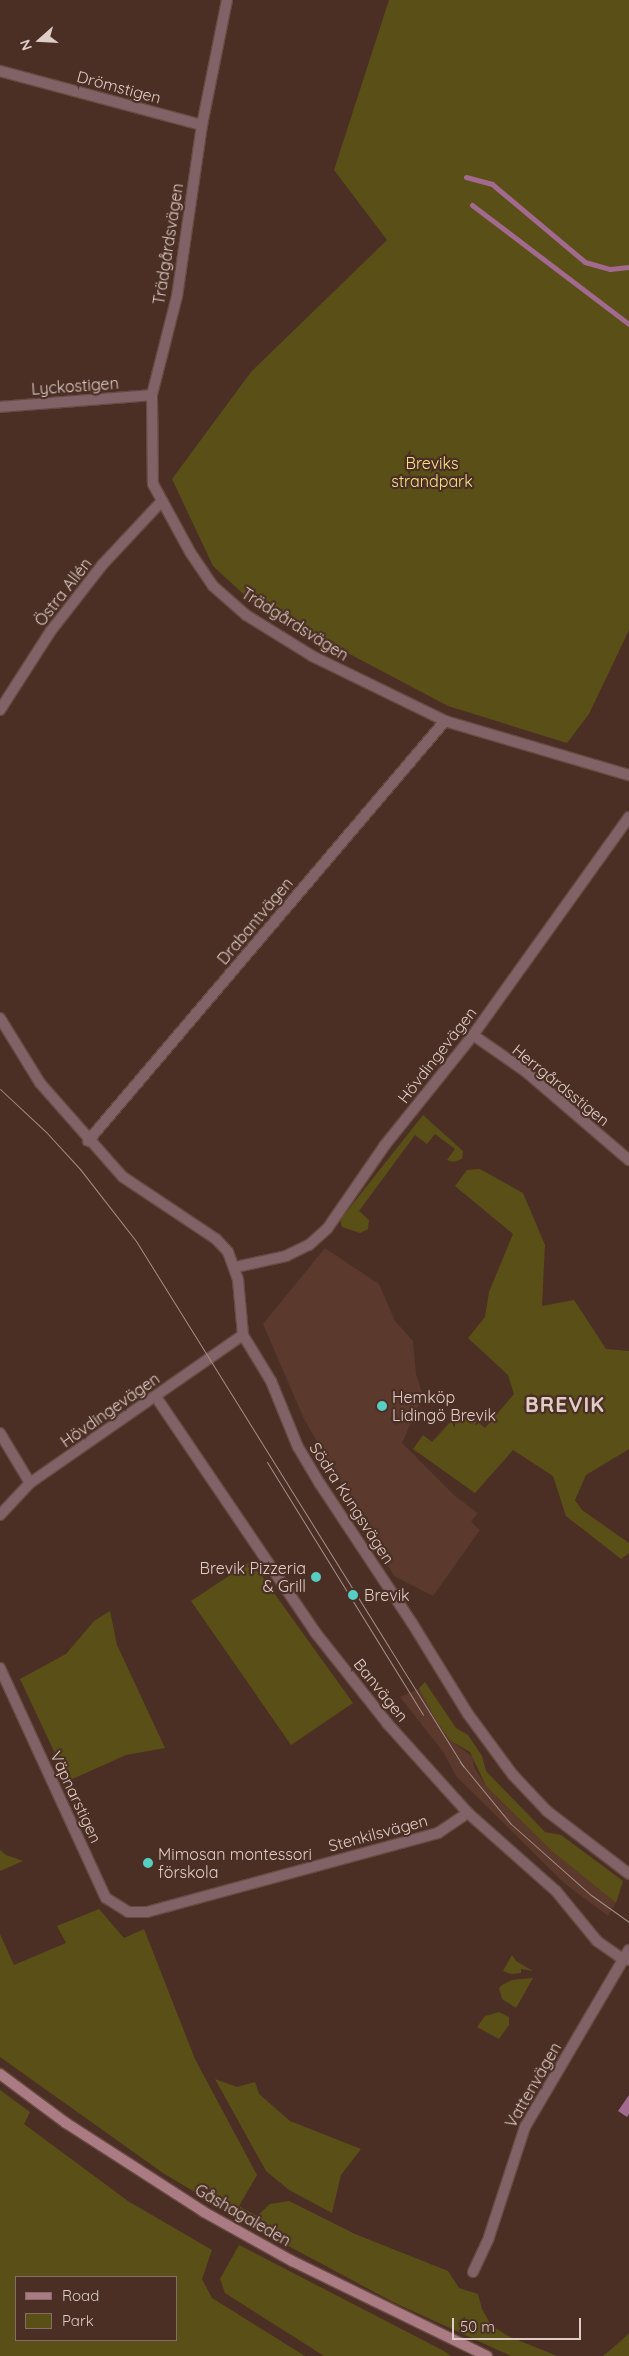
<!DOCTYPE html>
<meta charset="utf-8">
<style>
body{margin:0}
#map{position:relative;width:629px;height:2356px;overflow:hidden;background:#4b2f25;font-family:Quicksand,sans-serif}
div>[style]{position:absolute}
.built>*{inset:0;background:#5b392d}
.green>*{inset:0;background:#5a4f17}
.water>*{inset:0;background:#a16a8e}
.stream>*{height:5px;margin:-2.5px;padding:0 2.5px;transform-origin:2.5px;border-radius:2.5px;background:#a16a8e}
.roads{filter:drop-shadow(1px 0 #664b42) drop-shadow(-1px 0 #664b42) drop-shadow(0 1px #664b42) drop-shadow(0 -1px #664b42)}
.minor>*{height:10px;margin:-5px;padding:0 5px;transform-origin:5px;border-radius:5px;background:#816367}
.tertiary>*{height:10px;margin:-5px;padding:0 5px;transform-origin:5px;border-radius:5px;background:#816367}
.secondary>*{height:10px;margin:-5px;padding:0 5px;transform-origin:5px;border-radius:5px;background:#aa7b82}
.tram>*{height:1px;margin:-0.5px;padding:0 0.5px;transform-origin:0.5px;border-radius:0.5px;background:#a48e87}
.dots>*{width:14px;height:14px;translate:-50% -50%;box-sizing:border-box;border:2px solid #4b2f25;border-radius:50%}
span{translate:-50% -50%;white-space:nowrap;text-align:center;line-height:1.15;-webkit-text-stroke:4.5px #4b2f25;paint-order:stroke}
.street-label{font-size:16px;color:#dfcdc7}
.park-label{font-size:16px;color:#f5e385}
.poi-label{font-size:16px;color:#dfcdc7}
.left{translate:0 -50%;text-align:left}
.right{translate:-100% -50%;text-align:right}
.district-label{font-size:21px;color:#dfcdc7;font-weight:700;letter-spacing:1px}
.legend{position:absolute;left:15px;top:2276px;width:162px;height:65px;box-sizing:border-box;background:#4b2f25;border:1px solid #866e66;margin:0;padding:6px 9px;list-style:none;font-size:15px;color:#dfcdc7}
.legend li{display:flex;align-items:center;gap:10px;height:25px}
.legend b{width:25px;border:1px solid #866e66}
.north{position:absolute;left:15px;top:15px;width:50px;height:50px;-webkit-text-stroke:4px #4b2f25;paint-order:stroke;rotate:251deg;font-size:14px;font-weight:700;line-height:20px;text-align:center;color:#dfcdc7}
.north::after{content:'';display:block;margin:auto;width:18px;height:22px;background:#dfcdc7;clip-path:polygon(50% 0,100% 100%,50% 72%,0 100%)}
.scale{position:absolute;left:452px;top:2318px;width:129px;height:22px;box-sizing:border-box;border:2px solid #dfcdc7;border-top:0;padding-left:6px;font-size:15px;line-height:18px;white-space:nowrap;color:#dfcdc7;-webkit-text-stroke:4px #4b2f25;paint-order:stroke}
</style>
<div id="map">
<div class="built">
<div style="clip-path:polygon(325px 1248px,379px 1284px,395px 1321px,413px 1341px,416px 1374px,423px 1396px,402px 1443px,455px 1496px,478px 1513px,471px 1522px,480px 1530px,433px 1596px,394px 1576px,304px 1419px,263px 1324px)"></div>
<div style="clip-path:polygon(420px 1688px,451px 1741px,473px 1757px,474px 1767px,486px 1786px,553px 1852px,616px 1903px,608px 1916px,564px 1883px,456px 1776px,444px 1753px,400px 1697px)"></div>
</div>
<div class="green">
<div style="clip-path:polygon(389px 0,629px 0,629px 630px,589px 714px,567px 743px,448px 706px,253px 603px,213px 566px,172px 479px,251px 372px,387px 240px,334px 170px)"></div>
<div style="clip-path:polygon(423px 1115px,463px 1151px,462px 1159px,453px 1162px,447px 1160px,455px 1149px,435px 1134px,427px 1144px,415px 1135px,359px 1211px,369px 1220px,368px 1229px,360px 1233px,342px 1227px,340px 1220px)"></div>
<div style="clip-path:polygon(480px 1169px,523px 1193px,545px 1245px,542px 1306px,574px 1300px,606px 1349px,629px 1351px,629px 1449px,586px 1475px,575px 1500px,582px 1510px,629px 1543px,629px 1553px,621px 1559px,566px 1516px,553px 1476px,513px 1450px,475px 1493px,413px 1449px,423px 1435px,432px 1442px,462px 1409px,485px 1428px,514px 1394px,508px 1375px,468px 1338px,485px 1317px,489px 1292px,513px 1234px,455px 1186px,467px 1170px)"></div>
<div style="clip-path:polygon(251px 1561px,353px 1703px,291px 1745px,191px 1601px)"></div>
<div style="clip-path:polygon(110px 1611px,117px 1645px,165px 1748px,126px 1755px,68px 1781px,20px 1679px,66px 1654px,94px 1621px)"></div>
<div style="clip-path:polygon(425px 1682px,456px 1728px,468px 1735px,482px 1756px,486px 1771px,545px 1832px,561px 1835px,623px 1881px,616px 1903px,553px 1852px,486px 1786px,470px 1752px,451px 1741px,437px 1722px,419px 1688px)"></div>
<div style="clip-path:polygon(0 1850px,6px 1855px,23px 1861px,0 1871px)"></div>
<div style="clip-path:polygon(99px 1909px,124px 1938px,144px 1929px,195px 2059px,257px 2175px,239px 2206px,257px 2216px,270px 2204px,289px 2201px,355px 2234px,448px 2271px,459px 2288px,478px 2294px,482px 2309px,491px 2325px,508px 2336px,557px 2356px,511px 2356px,393px 2302px,253px 2227px,163px 2173px,0 2057px,0 1934px,14px 1965px,66px 1943px,57px 1926px)"></div>
<div style="clip-path:polygon(512px 1955px,516px 1961px,533px 1971px,521px 1969px,521px 1973px,511px 1974px,503px 1971px)"></div>
<div style="clip-path:polygon(533px 1978px,516px 2008px,502px 1999px,499px 1988px,502px 1985px,512px 1980px)"></div>
<div style="clip-path:polygon(499px 2012px,509px 2017px,509px 2025px,499px 2039px,477px 2027px,485px 2016px)"></div>
<div style="clip-path:polygon(215px 2079px,237px 2087px,255px 2082px,259px 2094px,290px 2121px,361px 2149px,341px 2175px,332px 2213px,289px 2190px,266px 2171px)"></div>
<div style="clip-path:polygon(evenodd,0 2090px,30px 2112px,24px 2124px,128px 2201px,212px 2250px,202px 2279px,212px 2298px,305px 2356px,0 2356px,0 2090px,16px 2277px,176px 2277px,176px 2340px,16px 2340px,16px 2277px)"></div>
<div style="clip-path:polygon(239px 2245px,444px 2351px,451px 2356px,324px 2356px,225px 2293px,220px 2279px)"></div>
<div style="clip-path:polygon(629px 2333px,629px 2356px,603px 2356px,622px 2340px)"></div>
</div>
<div class="water">
<div style="clip-path:polygon(629px 2095px,629px 2114px,627px 2117px,618px 2111px)"></div>
</div>
<div class="stream">
<div style="left:466px;top:177px;width:27px;rotate:15deg"></div>
<div style="left:492px;top:184px;width:121px;rotate:40deg"></div>
<div style="left:585px;top:262px;width:26px;rotate:16deg"></div>
<div style="left:610px;top:269px;width:19px;rotate:-6deg"></div>
<div style="left:472px;top:205px;width:197px;rotate:37.2deg"></div>
</div>
<div class="roads">
<div class="minor">
<div style="left:227px;top:0;width:127px;rotate:101.3deg"></div>
<div style="left:202px;top:125px;width:173px;rotate:98.3deg"></div>
<div style="left:177px;top:296px;width:102px;rotate:104.2deg"></div>
<div style="left:152px;top:395px;width:89px;rotate:89.4deg"></div>
<div style="left:153px;top:484px;width:77px;rotate:61.4deg"></div>
<div style="left:190px;top:552px;width:41px;rotate:55.9deg"></div>
<div style="left:213px;top:586px;width:44px;rotate:41.3deg"></div>
<div style="left:246px;top:615px;width:78px;rotate:31.8deg"></div>
<div style="left:312px;top:656px;width:148px;rotate:26deg"></div>
<div style="left:445px;top:721px;width:192px;rotate:16.4deg"></div>
<div style="left:0;top:71px;width:209px;rotate:15deg"></div>
<div style="left:0;top:407px;width:152px;rotate:-4.5deg"></div>
<div style="left:0;top:710px;width:93px;rotate:-57.3deg"></div>
<div style="left:50px;top:632px;width:86px;rotate:-52.1deg"></div>
<div style="left:103px;top:564px;width:86px;rotate:-46.9deg"></div>
<div style="left:473px;top:1035px;width:63px;rotate:34.7deg"></div>
<div style="left:525px;top:1071px;width:137px;rotate:40.6deg"></div>
<div style="left:88px;top:1141px;width:551px;rotate:-49.64deg"></div>
<div style="left:236px;top:1267px;width:51px;rotate:-12.4deg"></div>
<div style="left:286px;top:1256px;width:25px;rotate:-26deg"></div>
<div style="left:309px;top:1245px;width:24px;rotate:-42deg"></div>
<div style="left:327px;top:1229px;width:102px;rotate:-55.4deg"></div>
<div style="left:385px;top:1145px;width:141px;rotate:-51.3deg"></div>
<div style="left:473px;top:1035px;width:268px;rotate:-54.4deg"></div>
<div style="left:156px;top:1397px;width:284px;rotate:55.9deg"></div>
<div style="left:315px;top:1632px;width:116px;rotate:51.6deg"></div>
<div style="left:387px;top:1723px;width:121px;rotate:48deg"></div>
<div style="left:468px;top:1813px;width:118px;rotate:41.6deg"></div>
<div style="left:556px;top:1891px;width:65px;rotate:50.6deg"></div>
<div style="left:597px;top:1941px;width:32px;rotate:35deg"></div>
<div style="left:623px;top:1959px;width:6px;rotate:9deg"></div>
<div style="left:0;top:1433px;width:58px;rotate:59deg"></div>
<div style="left:0;top:1515px;width:44px;rotate:-46.8deg"></div>
<div style="left:30px;top:1483px;width:259px;rotate:-34.8deg"></div>
<div style="left:0;top:1668px;width:253px;rotate:65.3deg"></div>
<div style="left:106px;top:1898px;width:26px;rotate:32deg"></div>
<div style="left:128px;top:1912px;width:19px"></div>
<div style="left:147px;top:1912px;width:302px;rotate:-15.2deg"></div>
<div style="left:438px;top:1833px;width:36px;rotate:-34deg"></div>
<div style="left:473px;top:2272px;width:38px;rotate:-65deg"></div>
<div style="left:489px;top:2237px;width:116px;rotate:-71.9deg"></div>
<div style="left:525px;top:2127px;width:205px;rotate:-59.6deg"></div>
</div>
<div class="tertiary">
<div style="left:0;top:1018px;width:76px;rotate:58.4deg"></div>
<div style="left:40px;top:1083px;width:125px;rotate:48.6deg"></div>
<div style="left:123px;top:1177px;width:112px;rotate:33.7deg"></div>
<div style="left:216px;top:1239px;width:18px;rotate:47deg"></div>
<div style="left:228px;top:1252px;width:30px;rotate:70deg"></div>
<div style="left:238px;top:1280px;width:55px;rotate:84.8deg"></div>
<div style="left:243px;top:1335px;width:54px;rotate:58.7deg"></div>
<div style="left:271px;top:1381px;width:71px;rotate:67.8deg"></div>
<div style="left:298px;top:1447px;width:43px;rotate:59.3deg"></div>
<div style="left:320px;top:1484px;width:167px;rotate:56.5deg"></div>
<div style="left:412px;top:1623px;width:107px;rotate:58.4deg"></div>
<div style="left:468px;top:1714px;width:76px;rotate:53.6deg"></div>
<div style="left:513px;top:1775px;width:50px;rotate:46.6deg"></div>
<div style="left:547px;top:1811px;width:103px;rotate:37.5deg"></div>
</div>
<div class="secondary">
<div style="left:0;top:2074px;width:82px;rotate:36.6deg"></div>
<div style="left:66px;top:2123px;width:164px;rotate:32.8deg"></div>
<div style="left:204px;top:2212px;width:101px;rotate:29.1deg"></div>
<div style="left:292px;top:2261px;width:217px;rotate:26deg"></div>
</div>
</div>
<div class="tram">
<div style="left:0;top:1089px;width:64px;rotate:43.1deg"></div>
<div style="left:47px;top:1133px;width:49px;rotate:47.5deg"></div>
<div style="left:80px;top:1169px;width:91px;rotate:52.1deg"></div>
<div style="left:136px;top:1241px;width:619px;rotate:58.08deg"></div>
<div style="left:267px;top:1462px;width:297px;rotate:58.3deg"></div>
<div style="left:460px;top:1762px;width:80px;rotate:50.6deg"></div>
<div style="left:511px;top:1824px;width:107px;rotate:41.6deg"></div>
<div style="left:591px;top:1895px;width:47px;rotate:35.4deg"></div>
</div>
<div class="dots">
<div style="left:382px;top:1406px;background:#57cec2"></div>
<div style="left:316px;top:1577px;background:#57cec2"></div>
<div style="left:353px;top:1595px;background:#57cec2"></div>
<div style="left:148px;top:1863px;background:#57cec2"></div>
</div>
<div class="street-label">
<span style="left:119px;top:87px;rotate:15deg">Drömstigen</span>
<span style="left:168px;top:244px;rotate:-81deg">Trädgårdsvägen</span>
<span style="left:75px;top:386px;rotate:-4deg">Lyckostigen</span>
<span style="left:63px;top:592px;rotate:-52deg">Östra Allén</span>
<span style="left:295px;top:624px;rotate:32deg">Trädgårdsvägen</span>
<span style="left:255px;top:921px;rotate:-50deg">Drabantvägen</span>
<span style="left:437px;top:1055px;rotate:-52deg">Hövdingevägen</span>
<span style="left:561px;top:1085px;rotate:39deg">Herrgårdsstigen</span>
<span style="left:110px;top:1410px;rotate:-35deg">Hövdingevägen</span>
<span style="left:352px;top:1503px;rotate:57deg">Södra Kungsvägen</span>
<span style="left:381px;top:1690px;rotate:51deg">Banvägen</span>
<span style="left:76px;top:1797px;rotate:65deg">Väpnarstigen</span>
<span style="left:378px;top:1833px;rotate:-15deg">Stenkilsvägen</span>
<span style="left:533px;top:2085px;rotate:-60deg">Vattenvägen</span>
<span style="left:243px;top:2215px;rotate:30deg">Gåshagaleden</span>
</div>
<div class="park-label">
<span style="left:432px;top:472px">Breviks<br>strandpark</span>
</div>
<div class="poi-label">
<span class="left" style="left:392px;top:1406px">Hemköp<br>Lidingö Brevik</span>
<span class="right" style="left:306px;top:1577px">Brevik Pizzeria<br>&amp; Grill</span>
<span class="left" style="left:364px;top:1595px">Brevik</span>
<span class="left" style="left:158px;top:1863px">Mimosan montessori<br>förskola</span>
</div>
<div class="district-label">
<span style="left:565px;top:1404px">BREVIK</span>
</div>
<ul class="legend">
<li><b style="height:6px;background:#aa7b82"></b>Road</li>
<li><b style="height:14px;background:#5a4f17"></b>Park</li>
</ul>
<div class="north">N</div>
<div class="scale">50 m</div>
</div>
